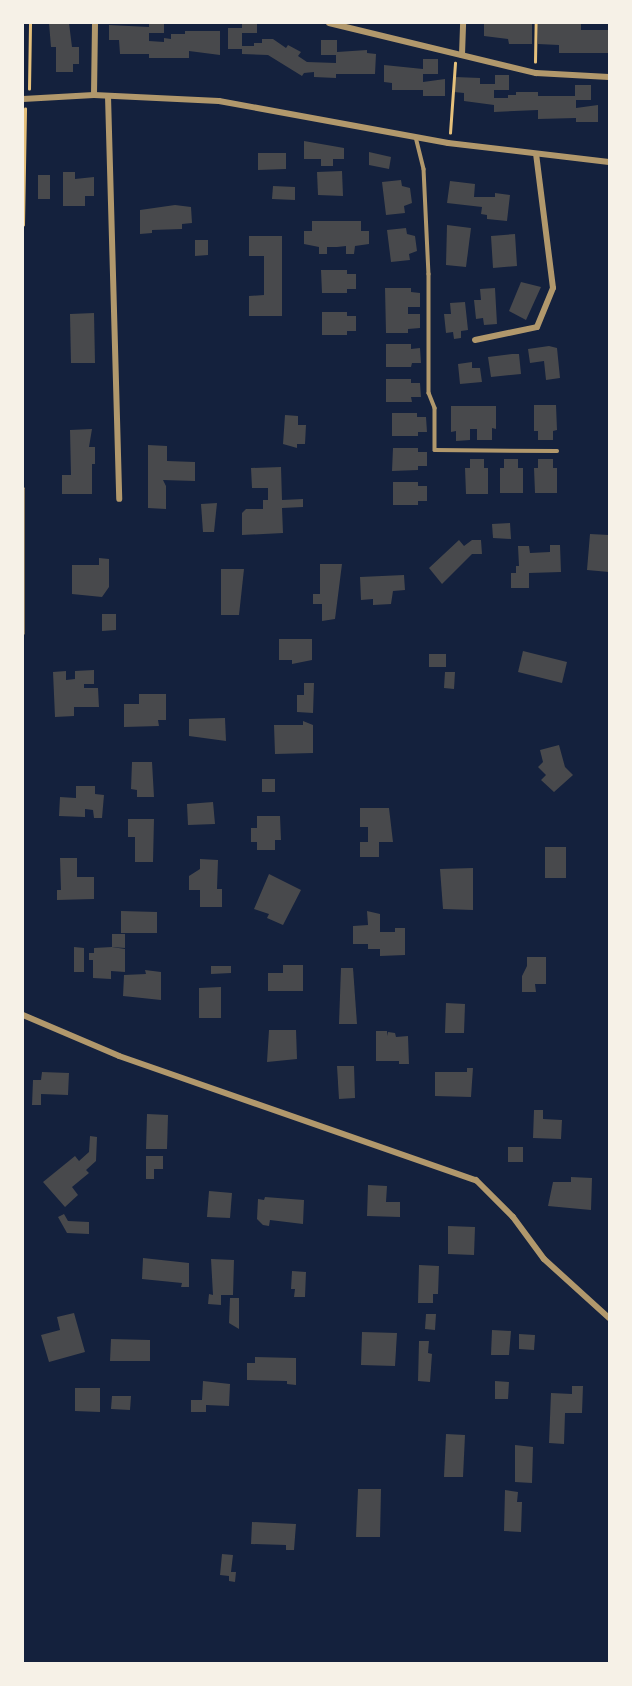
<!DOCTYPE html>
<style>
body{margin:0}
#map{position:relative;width:632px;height:1686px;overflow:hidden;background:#14213d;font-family:Barlow,sans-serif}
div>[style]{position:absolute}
.building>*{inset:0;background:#48494c}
.path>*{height:2.5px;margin:-1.25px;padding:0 1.25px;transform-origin:1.25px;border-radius:1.25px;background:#e5c07b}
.service>*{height:3.5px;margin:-1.75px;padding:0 1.75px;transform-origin:1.75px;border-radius:1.75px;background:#b1986c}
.minor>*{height:6px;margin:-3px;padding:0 3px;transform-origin:3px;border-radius:3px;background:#b1986c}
span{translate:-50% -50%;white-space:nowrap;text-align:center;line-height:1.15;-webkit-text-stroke:6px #f6f1e7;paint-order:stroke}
.frame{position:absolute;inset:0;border:24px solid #f6f1e7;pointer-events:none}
</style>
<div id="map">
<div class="building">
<div style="clip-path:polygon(49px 23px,69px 23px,72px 47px,79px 47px,79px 64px,73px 64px,73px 72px,56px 72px,56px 47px,51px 47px)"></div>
<div style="clip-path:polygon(149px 23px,164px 23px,164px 33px,149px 33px,149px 41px,164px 42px,164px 38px,171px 39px,171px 34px,185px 34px,185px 31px,220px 31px,220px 55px,189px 51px,189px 58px,149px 58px,149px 54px,120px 54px,119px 40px,109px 40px,109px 25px,149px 27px)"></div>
<div style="clip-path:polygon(242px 23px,257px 23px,257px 33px,242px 33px,242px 46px,254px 46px,254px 43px,262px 43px,262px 39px,273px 39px,286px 48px,288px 45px,301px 52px,298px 56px,307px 62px,336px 63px,336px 55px,321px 55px,321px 40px,337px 40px,337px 52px,367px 50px,367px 53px,376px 54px,375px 74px,336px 74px,336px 78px,314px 77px,314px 72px,304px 73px,302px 76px,268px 55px,242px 54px,242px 49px,228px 49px,228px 28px,242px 28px)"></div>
<div style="clip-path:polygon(484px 23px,532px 24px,532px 44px,509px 44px,508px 39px,484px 36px)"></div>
<div style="clip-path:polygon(538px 24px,581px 24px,581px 30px,609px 30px,609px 53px,559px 53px,559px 45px,538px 44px)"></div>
<div style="clip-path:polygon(423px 59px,438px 59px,438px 74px,423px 74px,423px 82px,445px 79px,445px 96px,423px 96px,423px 90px,392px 90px,392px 83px,384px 82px,384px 65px,423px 69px)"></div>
<div style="clip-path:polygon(495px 75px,509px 75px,509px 90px,494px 90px,494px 98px,508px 98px,508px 95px,516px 95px,516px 92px,538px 92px,538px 96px,575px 96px,575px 85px,591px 85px,591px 100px,576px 100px,576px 108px,598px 105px,598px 122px,576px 122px,576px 118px,538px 119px,538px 110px,494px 112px,494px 105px,464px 101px,464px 93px,454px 92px,455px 77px,480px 78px,480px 84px,495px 84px)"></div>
<div style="clip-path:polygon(304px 141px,344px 148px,344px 159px,333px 159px,333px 166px,321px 166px,321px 159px,304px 159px)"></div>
<div style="clip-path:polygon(369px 152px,391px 157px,389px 169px,369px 165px)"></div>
<div style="clip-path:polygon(258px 153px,286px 153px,286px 169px,258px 170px)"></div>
<div style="clip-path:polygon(342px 171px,343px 196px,318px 195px,317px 172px)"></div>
<div style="clip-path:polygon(63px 172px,75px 172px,75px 179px,94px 177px,94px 196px,85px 196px,85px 206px,63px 206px)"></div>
<div style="clip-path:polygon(38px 175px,50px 175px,50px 199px,38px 199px)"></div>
<div style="clip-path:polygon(401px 180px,402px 186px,410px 188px,412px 203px,404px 206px,405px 213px,386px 215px,382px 182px)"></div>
<div style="clip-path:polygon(450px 181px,475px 184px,474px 197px,495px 197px,495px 193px,510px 195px,507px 221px,487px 219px,487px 215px,481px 214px,482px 207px,447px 203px)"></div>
<div style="clip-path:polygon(273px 186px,295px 187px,295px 200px,272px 199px)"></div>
<div style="clip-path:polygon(175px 205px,191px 207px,192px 223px,182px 224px,182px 229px,152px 230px,152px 233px,140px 234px,140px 210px)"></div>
<div style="clip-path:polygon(312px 221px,361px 221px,361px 231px,369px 231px,369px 244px,355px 246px,354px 254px,346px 254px,346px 246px,337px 247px,327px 247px,327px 254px,319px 254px,319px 247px,304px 244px,304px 231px,312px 231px)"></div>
<div style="clip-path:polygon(447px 225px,471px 228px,466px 267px,446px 265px)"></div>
<div style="clip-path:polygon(406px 228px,407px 234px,415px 236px,417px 251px,409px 254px,410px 260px,391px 262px,387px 230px)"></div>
<div style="clip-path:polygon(515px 234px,517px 266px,493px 268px,491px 236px)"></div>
<div style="clip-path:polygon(249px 236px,282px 236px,282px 316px,249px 316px,249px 296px,264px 295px,264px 256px,249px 256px)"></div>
<div style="clip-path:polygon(195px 240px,208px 240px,208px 255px,195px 256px)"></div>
<div style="clip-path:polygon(321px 270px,347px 270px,347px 274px,356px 274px,356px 289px,347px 289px,347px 293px,322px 293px)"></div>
<div style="clip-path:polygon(521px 282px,541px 287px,526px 320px,509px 311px)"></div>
<div style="clip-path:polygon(385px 288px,411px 288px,411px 292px,420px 293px,420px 307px,408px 307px,408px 314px,420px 314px,420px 328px,408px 329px,408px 333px,386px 333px)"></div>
<div style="clip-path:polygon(495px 288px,497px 324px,484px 325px,483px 318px,476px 319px,474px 300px,481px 300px,480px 289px)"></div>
<div style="clip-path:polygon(465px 302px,468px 330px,461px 331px,461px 338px,454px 339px,453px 332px,446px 333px,444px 314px,451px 314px,450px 303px)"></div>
<div style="clip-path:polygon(322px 312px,347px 312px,347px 316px,356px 316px,356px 331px,347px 331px,347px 335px,322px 335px)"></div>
<div style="clip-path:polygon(94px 313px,95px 363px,71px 363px,70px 314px)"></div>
<div style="clip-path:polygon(386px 344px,411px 344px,411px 349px,420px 348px,421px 363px,412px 363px,411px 367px,386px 367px)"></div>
<div style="clip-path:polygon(549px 346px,557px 348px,560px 378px,546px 380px,544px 361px,530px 363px,528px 349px)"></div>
<div style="clip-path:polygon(512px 354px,519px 354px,521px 374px,491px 377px,488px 357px)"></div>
<div style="clip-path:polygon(472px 362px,472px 368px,480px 368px,482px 382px,460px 384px,458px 364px)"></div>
<div style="clip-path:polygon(386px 379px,411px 379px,411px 383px,420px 383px,421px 397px,411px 397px,412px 402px,386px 402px)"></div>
<div style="clip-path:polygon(534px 405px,556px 405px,557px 430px,553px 431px,553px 440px,538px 440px,538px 431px,534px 431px)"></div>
<div style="clip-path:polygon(451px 406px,496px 406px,496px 429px,492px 428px,492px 440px,477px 440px,477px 429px,470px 429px,470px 440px,456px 441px,456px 431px,451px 432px)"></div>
<div style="clip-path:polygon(392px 413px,417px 413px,417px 417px,426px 417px,427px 432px,418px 432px,418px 436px,392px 436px)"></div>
<div style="clip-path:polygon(285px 415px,298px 416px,298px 425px,306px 425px,305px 444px,297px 444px,297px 448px,283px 444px)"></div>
<div style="clip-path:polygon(92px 429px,89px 447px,95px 447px,95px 464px,92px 464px,92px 494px,62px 494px,62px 475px,71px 475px,70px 430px)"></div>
<div style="clip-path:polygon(148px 445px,167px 446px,167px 461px,195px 462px,195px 481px,163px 480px,166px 486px,166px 509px,148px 508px)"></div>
<div style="clip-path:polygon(393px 448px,418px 448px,418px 452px,427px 452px,427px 466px,418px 466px,418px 470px,392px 471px)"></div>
<div style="clip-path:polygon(470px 459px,484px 459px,484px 468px,488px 468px,488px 494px,466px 494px,465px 468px,470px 468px)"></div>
<div style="clip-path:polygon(504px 459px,518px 459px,518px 468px,523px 468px,523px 493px,500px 493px,500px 468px,504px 468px)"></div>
<div style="clip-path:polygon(538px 459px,553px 459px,553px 468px,557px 468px,557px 493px,535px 493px,534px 468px,538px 468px)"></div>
<div style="clip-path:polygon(281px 467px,282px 500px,303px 499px,303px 507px,282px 508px,283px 533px,242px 535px,242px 513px,246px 509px,263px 509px,263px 500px,268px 500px,268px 488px,252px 488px,251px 468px)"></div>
<div style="clip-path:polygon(393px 482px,418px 482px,418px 486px,427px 486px,427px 501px,418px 501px,418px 505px,393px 505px)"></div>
<div style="clip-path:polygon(217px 503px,214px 532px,203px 532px,201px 504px)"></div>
<div style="clip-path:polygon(510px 523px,511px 539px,493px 538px,492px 524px)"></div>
<div style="clip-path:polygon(590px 534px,609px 535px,609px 572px,587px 570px)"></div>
<div style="clip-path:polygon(459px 540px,464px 546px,472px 540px,481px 540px,482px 554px,472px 554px,442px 584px,429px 568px)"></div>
<div style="clip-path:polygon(550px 545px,560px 545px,561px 572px,529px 573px,529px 588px,511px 588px,511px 573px,516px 573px,516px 566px,519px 566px,518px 546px,529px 546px,530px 553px,550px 552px)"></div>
<div style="clip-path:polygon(99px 558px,109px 559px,109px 587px,102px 597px,72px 594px,72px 565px,99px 565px)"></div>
<div style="clip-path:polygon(320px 564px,342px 564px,335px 619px,322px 621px,322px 604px,313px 604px,313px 594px,320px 594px)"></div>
<div style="clip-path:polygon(221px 569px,244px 569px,239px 615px,221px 615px)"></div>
<div style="clip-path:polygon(404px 575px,405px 590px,393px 591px,391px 604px,373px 605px,373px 599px,361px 600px,360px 577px)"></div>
<div style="clip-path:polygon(102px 614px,116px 614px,116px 630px,102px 631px)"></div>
<div style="clip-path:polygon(279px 639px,312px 639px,312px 660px,292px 664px,292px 660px,279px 660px)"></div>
<div style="clip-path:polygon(523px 651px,567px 662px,562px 683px,518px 672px)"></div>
<div style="clip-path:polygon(429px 654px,446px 654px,446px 667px,429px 667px)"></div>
<div style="clip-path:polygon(94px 670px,94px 684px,84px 684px,84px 688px,98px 688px,99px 707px,74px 707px,74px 716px,55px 717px,53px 672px,66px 671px,66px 680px,75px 679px,75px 671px)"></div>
<div style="clip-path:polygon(445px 672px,455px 672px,454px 689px,444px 688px)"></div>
<div style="clip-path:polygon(304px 683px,314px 683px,313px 713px,297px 712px,297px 695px,304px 695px)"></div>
<div style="clip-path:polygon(139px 694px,166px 694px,166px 720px,158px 720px,159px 726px,124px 727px,124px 704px,139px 704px)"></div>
<div style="clip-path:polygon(225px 718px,226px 741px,189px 736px,189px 719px)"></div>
<div style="clip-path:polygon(303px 721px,313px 725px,313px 753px,275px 754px,274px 725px,303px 725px)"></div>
<div style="clip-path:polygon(559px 745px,565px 767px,573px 775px,554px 792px,541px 780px,546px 775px,538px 767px,543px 762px,540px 750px)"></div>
<div style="clip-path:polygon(132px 762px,152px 762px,154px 797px,137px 797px,137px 790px,131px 789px)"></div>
<div style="clip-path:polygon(262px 779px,275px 779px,275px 792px,262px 792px)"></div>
<div style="clip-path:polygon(76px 786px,95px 786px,95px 794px,104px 795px,102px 818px,94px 818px,93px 810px,85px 809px,85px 817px,59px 816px,60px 797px,76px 798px)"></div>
<div style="clip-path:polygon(213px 802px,215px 824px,188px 825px,187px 804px)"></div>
<div style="clip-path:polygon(360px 808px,389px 808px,393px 842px,379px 842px,379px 857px,360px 857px,360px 842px,368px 842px,368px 827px,360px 827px)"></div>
<div style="clip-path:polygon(257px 816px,280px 816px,281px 840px,275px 840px,275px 850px,257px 850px,257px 842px,251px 842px,251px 828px,257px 828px)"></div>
<div style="clip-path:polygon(128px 819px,154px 819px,153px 862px,135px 862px,135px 837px,128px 837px)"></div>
<div style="clip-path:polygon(545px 847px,566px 847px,566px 878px,545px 878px)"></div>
<div style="clip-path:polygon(60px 858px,77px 858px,77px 877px,94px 877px,94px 899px,57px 900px,57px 890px,61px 890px)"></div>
<div style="clip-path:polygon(200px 859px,218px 860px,217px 889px,222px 889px,222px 907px,200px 907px,200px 890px,189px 890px,189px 876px,200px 869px)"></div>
<div style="clip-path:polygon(473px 868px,473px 910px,443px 909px,440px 869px)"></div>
<div style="clip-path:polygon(269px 874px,301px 890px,283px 925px,267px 918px,269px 914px,254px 909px)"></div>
<div style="clip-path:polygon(121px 911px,157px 912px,157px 933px,121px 933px)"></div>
<div style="clip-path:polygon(367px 911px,380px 914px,380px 932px,395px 932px,395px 928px,405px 928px,405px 955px,380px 956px,380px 949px,368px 949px,368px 944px,353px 944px,353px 926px,368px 925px)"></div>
<div style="clip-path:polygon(112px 934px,125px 934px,125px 948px,112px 947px)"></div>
<div style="clip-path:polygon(74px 947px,84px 948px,84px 972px,74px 972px)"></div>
<div style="clip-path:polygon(112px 947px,125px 949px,125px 972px,111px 971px,111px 979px,93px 978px,93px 960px,89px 960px,89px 953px,94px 953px,94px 948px)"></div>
<div style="clip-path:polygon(527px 957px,546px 957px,546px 984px,535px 984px,536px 992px,522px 992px,522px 976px,527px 966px)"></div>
<div style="clip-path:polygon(283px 965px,303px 965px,303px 991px,268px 991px,268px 973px,283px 973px)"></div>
<div style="clip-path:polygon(211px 966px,231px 966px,231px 973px,211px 974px)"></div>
<div style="clip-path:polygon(341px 968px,353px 968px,357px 1024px,339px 1024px)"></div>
<div style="clip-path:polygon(145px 970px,161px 972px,161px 1000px,123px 996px,124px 975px,146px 974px)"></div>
<div style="clip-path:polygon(221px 987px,221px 1018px,199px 1018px,199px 988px)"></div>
<div style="clip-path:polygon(446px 1003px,465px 1004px,464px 1033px,445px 1033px)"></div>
<div style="clip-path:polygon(269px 1030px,296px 1030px,297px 1059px,267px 1062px)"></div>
<div style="clip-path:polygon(376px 1031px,387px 1031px,387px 1036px,388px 1032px,395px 1033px,396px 1037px,408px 1036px,409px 1064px,399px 1064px,399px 1061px,376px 1061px)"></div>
<div style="clip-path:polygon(337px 1066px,354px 1066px,355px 1098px,339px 1099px)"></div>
<div style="clip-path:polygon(467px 1068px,473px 1068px,471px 1097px,435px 1096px,435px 1072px,467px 1072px)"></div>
<div style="clip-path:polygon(42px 1072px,69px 1073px,68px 1095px,41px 1094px,41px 1105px,32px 1105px,33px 1080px,41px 1080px)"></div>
<div style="clip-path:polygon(534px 1110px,543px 1110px,543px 1119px,562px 1120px,561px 1139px,533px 1138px)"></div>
<div style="clip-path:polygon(147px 1114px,168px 1115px,167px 1149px,146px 1149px)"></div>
<div style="clip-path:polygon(90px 1136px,97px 1137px,96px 1161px,86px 1170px,89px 1173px,72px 1187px,78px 1195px,65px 1207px,43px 1182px,75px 1156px,79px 1161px,89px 1152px)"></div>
<div style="clip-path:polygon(508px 1147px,523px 1147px,523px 1162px,508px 1162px)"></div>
<div style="clip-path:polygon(146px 1156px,163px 1156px,163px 1169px,154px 1169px,154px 1179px,146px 1179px)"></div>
<div style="clip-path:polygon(571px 1177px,592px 1178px,591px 1210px,548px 1206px,553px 1182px,571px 1182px)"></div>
<div style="clip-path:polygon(368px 1185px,387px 1186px,386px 1202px,400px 1202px,400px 1217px,367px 1216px)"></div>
<div style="clip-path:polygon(209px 1191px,232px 1193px,230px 1218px,207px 1217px)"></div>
<div style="clip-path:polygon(265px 1197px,304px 1200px,303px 1224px,270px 1220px,269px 1226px,263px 1225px,257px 1219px,258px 1199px,264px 1200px)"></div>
<div style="clip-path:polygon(64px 1214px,68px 1221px,89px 1222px,89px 1234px,67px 1233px,58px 1217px)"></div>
<div style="clip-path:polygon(448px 1226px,475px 1227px,474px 1255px,448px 1254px)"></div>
<div style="clip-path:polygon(143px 1258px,189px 1263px,189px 1287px,181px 1287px,182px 1283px,142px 1279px)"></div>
<div style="clip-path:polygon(211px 1259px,234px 1260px,233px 1295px,221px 1295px,221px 1305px,208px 1304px,209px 1294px,213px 1295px)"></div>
<div style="clip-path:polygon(419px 1265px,439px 1266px,438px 1294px,433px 1294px,433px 1303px,418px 1303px)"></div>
<div style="clip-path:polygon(292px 1271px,306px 1272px,305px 1297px,294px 1297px,295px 1289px,291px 1289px)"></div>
<div style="clip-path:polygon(230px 1298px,239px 1298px,239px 1329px,229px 1323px)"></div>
<div style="clip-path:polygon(74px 1313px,85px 1352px,49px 1362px,41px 1335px,60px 1330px,57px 1317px)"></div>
<div style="clip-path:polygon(426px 1314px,436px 1314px,435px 1330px,425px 1329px)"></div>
<div style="clip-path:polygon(492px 1330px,511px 1331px,509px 1355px,491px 1355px)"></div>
<div style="clip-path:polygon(362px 1332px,397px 1333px,395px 1366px,361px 1365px)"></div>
<div style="clip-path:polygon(519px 1334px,535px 1335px,534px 1350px,519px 1349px)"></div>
<div style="clip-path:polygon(111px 1339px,150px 1340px,150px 1361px,110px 1361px)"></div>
<div style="clip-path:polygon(419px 1341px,429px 1341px,428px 1353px,432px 1354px,430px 1382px,418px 1381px)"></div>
<div style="clip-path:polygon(255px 1357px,296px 1358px,296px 1385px,287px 1384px,287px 1381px,247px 1380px,247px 1363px,255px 1363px)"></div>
<div style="clip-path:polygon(203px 1381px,230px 1384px,229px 1406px,206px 1405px,206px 1412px,191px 1412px,191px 1400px,202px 1400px)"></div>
<div style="clip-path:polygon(495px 1381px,509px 1382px,508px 1399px,495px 1399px)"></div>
<div style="clip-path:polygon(572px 1386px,583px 1386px,582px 1413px,565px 1413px,564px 1444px,549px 1443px,551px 1393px,572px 1394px)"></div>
<div style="clip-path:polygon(75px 1388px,100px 1388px,100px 1412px,75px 1411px)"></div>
<div style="clip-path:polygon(112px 1396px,131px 1396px,130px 1410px,111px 1409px)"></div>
<div style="clip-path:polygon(446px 1434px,465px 1435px,463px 1477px,444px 1477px)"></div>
<div style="clip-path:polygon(515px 1445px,533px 1447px,532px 1483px,515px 1482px)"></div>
<div style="clip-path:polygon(358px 1489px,381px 1489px,380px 1537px,356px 1537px)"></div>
<div style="clip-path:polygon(505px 1490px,518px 1492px,517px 1502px,522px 1502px,521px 1532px,504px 1531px)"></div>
<div style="clip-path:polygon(252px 1522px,296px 1524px,294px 1550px,286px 1550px,286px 1545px,251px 1544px)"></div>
<div style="clip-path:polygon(222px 1554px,233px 1555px,231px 1572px,236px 1572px,235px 1582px,229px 1581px,229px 1576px,220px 1575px)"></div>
</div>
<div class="path">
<div style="left:535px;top:62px;width:39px;rotate:-89deg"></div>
<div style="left:29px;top:89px;width:66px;rotate:-89.1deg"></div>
<div style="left:450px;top:133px;width:70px;rotate:-85.9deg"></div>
<div style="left:23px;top:225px;width:116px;rotate:-89deg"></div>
<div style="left:23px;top:488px;width:145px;rotate:90deg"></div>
</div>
<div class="service">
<div style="left:416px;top:137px;width:33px;rotate:76deg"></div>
<div style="left:424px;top:169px;width:105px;rotate:87.3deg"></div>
<div style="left:429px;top:274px;width:119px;rotate:90deg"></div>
<div style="left:429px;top:393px;width:16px;rotate:68deg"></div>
<div style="left:435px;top:408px;width:42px;rotate:90deg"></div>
<div style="left:435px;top:450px;width:122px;rotate:0.5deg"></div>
</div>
<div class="minor">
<div style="left:329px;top:23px;width:213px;rotate:13.6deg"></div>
<div style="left:536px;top:73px;width:73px;rotate:3.1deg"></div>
<div style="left:462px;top:55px;width:32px;rotate:-88deg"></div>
<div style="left:94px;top:95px;width:72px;rotate:-89.2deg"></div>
<div style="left:108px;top:96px;width:403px;rotate:88.4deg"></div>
<div style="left:23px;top:99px;width:71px;rotate:-3.2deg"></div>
<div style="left:94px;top:95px;width:125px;rotate:2.7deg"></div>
<div style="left:219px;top:101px;width:233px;rotate:10.4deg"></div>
<div style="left:448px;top:143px;width:162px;rotate:6.7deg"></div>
<div style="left:475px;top:340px;width:63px;rotate:-11.8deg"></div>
<div style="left:537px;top:327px;width:42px;rotate:-67.7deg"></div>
<div style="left:553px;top:288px;width:135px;rotate:-97.2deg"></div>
<div style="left:23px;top:1015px;width:104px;rotate:23.1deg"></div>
<div style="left:119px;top:1056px;width:378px;rotate:19.2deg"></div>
<div style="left:476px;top:1180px;width:52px;rotate:45deg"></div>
<div style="left:513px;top:1217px;width:52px;rotate:53.6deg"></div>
<div style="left:544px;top:1259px;width:88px;rotate:42.2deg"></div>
</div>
<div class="frame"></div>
</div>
